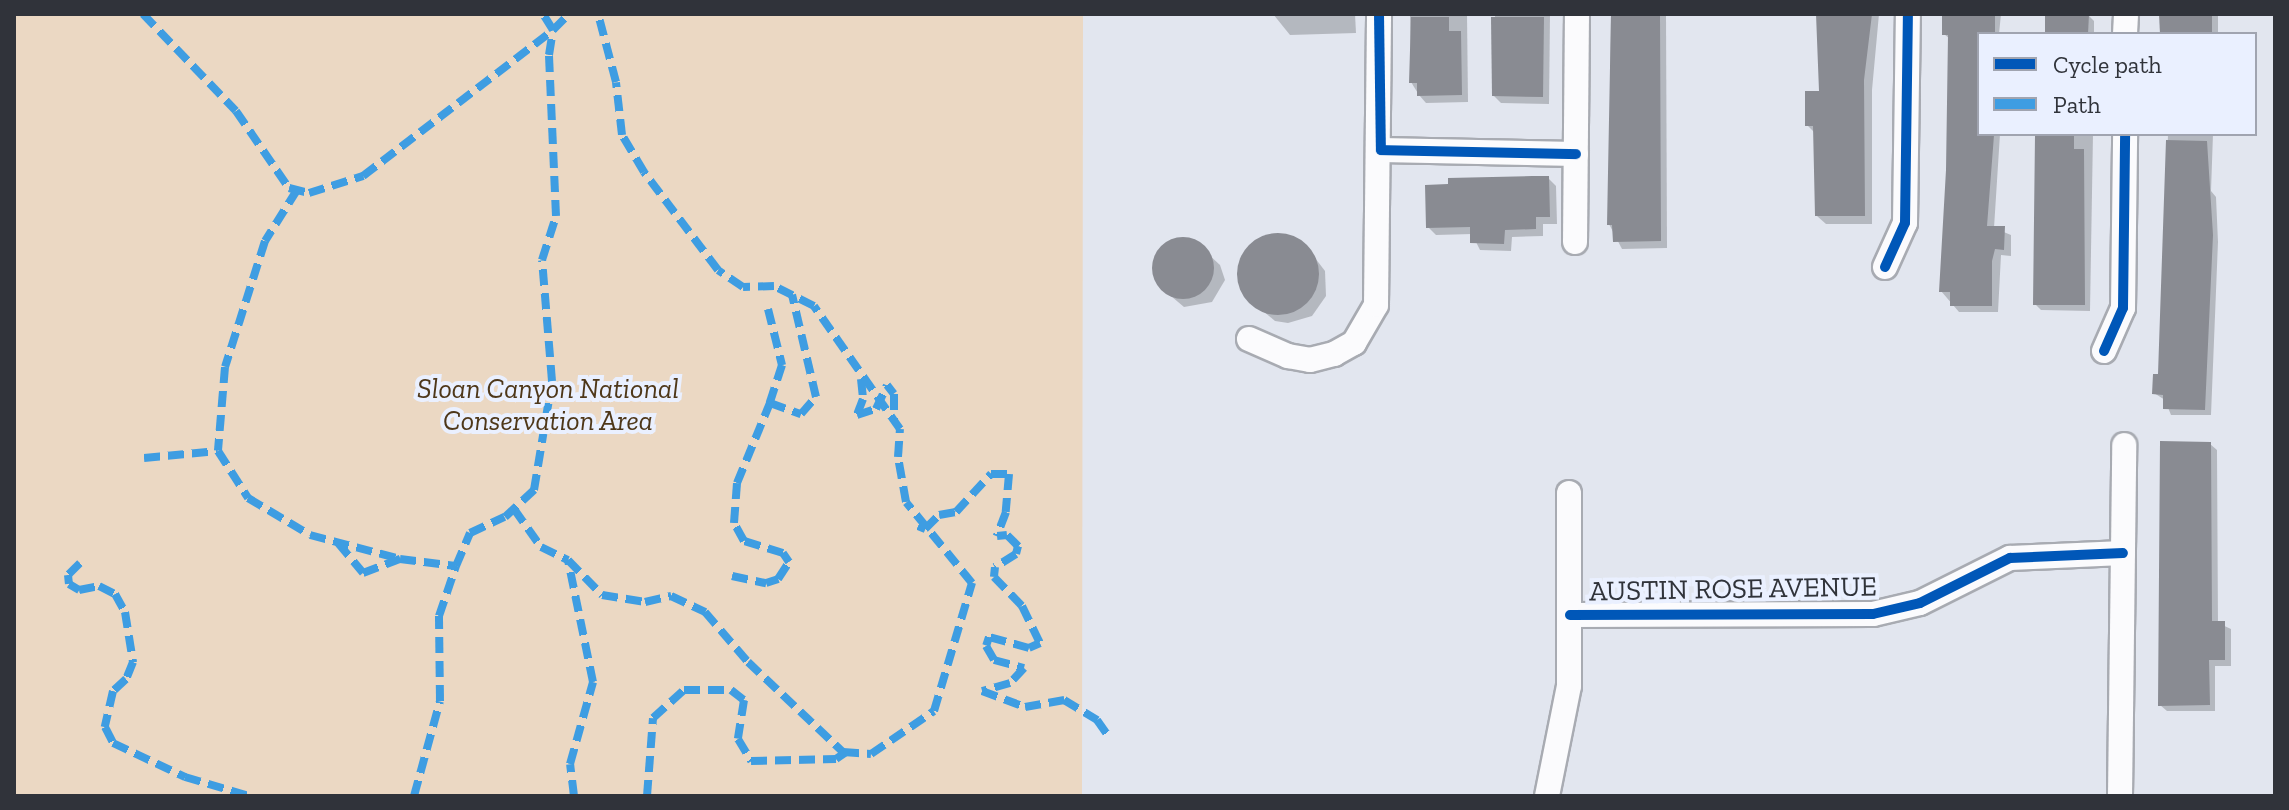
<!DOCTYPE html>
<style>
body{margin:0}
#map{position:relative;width:2289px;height:810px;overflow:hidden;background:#e2e6ef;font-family:"Zilla Slab",serif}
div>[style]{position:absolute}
.green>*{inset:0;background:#ebd8c3}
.shadow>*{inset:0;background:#0003}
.building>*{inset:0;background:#898b92}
.round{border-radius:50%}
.roads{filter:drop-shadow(2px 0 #a8abb2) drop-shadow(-2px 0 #a8abb2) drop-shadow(0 2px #a8abb2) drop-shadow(0 -2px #a8abb2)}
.minor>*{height:24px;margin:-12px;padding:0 12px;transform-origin:12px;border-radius:12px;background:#fbfbfd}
.quiet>*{height:8px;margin-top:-4px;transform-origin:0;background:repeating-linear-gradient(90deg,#3e9de2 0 16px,transparent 0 24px)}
.cycleway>*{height:10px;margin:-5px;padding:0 5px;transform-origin:5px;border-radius:5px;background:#0057b8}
span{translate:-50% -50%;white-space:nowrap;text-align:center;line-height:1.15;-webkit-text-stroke:8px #eaf0ff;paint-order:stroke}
.park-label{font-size:28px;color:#4e3719;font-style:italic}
.street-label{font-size:28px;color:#30333a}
.frame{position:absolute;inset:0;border:16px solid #30333a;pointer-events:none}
.legend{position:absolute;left:1977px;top:32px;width:280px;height:104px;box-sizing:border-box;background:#eaf0ff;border:2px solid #a0a4b0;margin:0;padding:10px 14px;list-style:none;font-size:24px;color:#30333a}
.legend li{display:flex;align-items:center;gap:16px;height:40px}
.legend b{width:40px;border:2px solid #a0a4b0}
</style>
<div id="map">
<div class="green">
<div style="clip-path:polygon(14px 14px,1083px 14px,1082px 796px,14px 796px)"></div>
</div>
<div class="shadow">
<div style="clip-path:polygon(1273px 14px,1355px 14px,1356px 33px,1290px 35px)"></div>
<div style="clip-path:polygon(1410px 14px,1467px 14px,1468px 102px,1426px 103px,1419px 95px,1411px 82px)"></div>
<div style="clip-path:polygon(1495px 14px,1550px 14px,1549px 104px,1501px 103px,1494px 96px)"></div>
<div style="clip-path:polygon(1611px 14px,1666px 14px,1667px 248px,1622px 249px,1609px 224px)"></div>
<div style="clip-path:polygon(1819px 14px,1879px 14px,1872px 90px,1872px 224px,1826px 224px,1817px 216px,1815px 133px,1807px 125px,1821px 93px)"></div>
<div style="clip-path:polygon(1955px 14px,2001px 14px,1999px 34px,1979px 34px,1979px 134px,2000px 134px,1994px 228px,2011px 235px,2011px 256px,2001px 255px,1998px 312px,1959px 312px,1941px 291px,1948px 170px,1950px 39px,1944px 34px)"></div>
<div style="clip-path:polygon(2047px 14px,2087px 14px,2094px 21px,2094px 34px,2047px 34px)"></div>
<div style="clip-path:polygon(2218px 14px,2218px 34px,2162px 34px,2161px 15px)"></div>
<div style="clip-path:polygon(2039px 134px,2093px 134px,2090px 311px,2041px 310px,2035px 304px)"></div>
<div style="clip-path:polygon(2168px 134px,2213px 134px,2211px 191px,2216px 197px,2218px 242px,2211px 415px,2171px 415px,2165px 400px,2154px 393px,2160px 376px)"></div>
<div style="clip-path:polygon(1548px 178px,1556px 186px,1557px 224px,1543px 224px,1543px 236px,1512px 237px,1511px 251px,1480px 250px,1472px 234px,1436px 235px,1428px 227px)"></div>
<div style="clip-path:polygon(1275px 235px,1309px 250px,1325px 271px,1326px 296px,1312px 316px,1288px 323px,1275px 321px,1250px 300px,1237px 274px,1251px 245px)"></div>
<div style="clip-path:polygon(1194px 241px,1220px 265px,1225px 280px,1212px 302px,1184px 307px,1159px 286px,1154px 259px,1165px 245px)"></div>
<div style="clip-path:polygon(2210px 444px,2217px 450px,2218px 623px,2231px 629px,2231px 666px,2215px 666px,2215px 711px,2167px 711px,2160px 705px)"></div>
</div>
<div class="building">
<div style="clip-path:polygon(1611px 14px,1660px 14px,1661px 241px,1613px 242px,1612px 225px,1607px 225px)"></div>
<div style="clip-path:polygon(1816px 14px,1872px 14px,1864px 80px,1865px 216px,1815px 216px,1813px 126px,1805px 126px,1805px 91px,1819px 91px)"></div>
<div style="clip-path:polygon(1942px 14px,1995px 14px,1995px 34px,1979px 34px,1979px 135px,1994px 135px,1987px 226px,2005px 226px,2004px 250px,1995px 249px,1992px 261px,1992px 306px,1950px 306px,1950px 292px,1939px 292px,1946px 170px,1948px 35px,1942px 35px)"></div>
<div style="clip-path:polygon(2045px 14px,2089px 14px,2088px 34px,2045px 34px)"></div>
<div style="clip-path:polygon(2159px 14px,2212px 14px,2212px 33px,2160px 34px)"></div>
<div style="clip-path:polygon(1411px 17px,1449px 17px,1449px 31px,1461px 31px,1462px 95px,1417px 96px,1417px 83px,1409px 83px)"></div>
<div style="clip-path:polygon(1491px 17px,1544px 17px,1543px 97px,1492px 96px)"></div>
<div style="clip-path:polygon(2035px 135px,2074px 136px,2074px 149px,2084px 149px,2085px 305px,2033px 305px)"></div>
<div style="clip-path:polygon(2166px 140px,2207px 141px,2213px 235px,2205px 410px,2163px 409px,2163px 395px,2152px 394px,2153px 374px,2158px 374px)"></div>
<div style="clip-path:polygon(1532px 176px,1549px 176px,1550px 217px,1536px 217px,1536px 229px,1505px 230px,1504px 244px,1470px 243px,1470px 227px,1426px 228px,1425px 185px,1448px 184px,1448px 178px)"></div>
<div class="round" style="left:1237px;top:233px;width:82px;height:82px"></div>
<div class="round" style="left:1152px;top:237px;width:62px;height:62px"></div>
<div style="clip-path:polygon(2160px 441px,2211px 442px,2212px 621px,2225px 621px,2225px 660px,2209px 660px,2210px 705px,2158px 706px)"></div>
</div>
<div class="roads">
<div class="minor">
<div style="left:2125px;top:34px;width:20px;rotate:-87deg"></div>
<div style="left:1381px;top:150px;width:195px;rotate:1.2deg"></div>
<div style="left:1575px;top:242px;width:228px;rotate:-89.5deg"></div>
<div style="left:1885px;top:267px;width:48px;rotate:-65.6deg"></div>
<div style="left:1905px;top:223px;width:209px;rotate:-89.2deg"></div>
<div style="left:1249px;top:339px;width:43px;rotate:23.6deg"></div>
<div style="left:1288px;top:356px;width:22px;rotate:10deg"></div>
<div style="left:1310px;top:360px;width:25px;rotate:-14deg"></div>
<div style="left:1334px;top:354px;width:23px;rotate:-29deg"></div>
<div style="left:1354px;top:343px;width:44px;rotate:-59.9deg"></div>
<div style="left:1376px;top:305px;width:291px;rotate:-89.4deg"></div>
<div style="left:2104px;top:351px;width:47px;rotate:-66.2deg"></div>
<div style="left:2123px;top:308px;width:174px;rotate:-89.3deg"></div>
<div style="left:1570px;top:615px;width:303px;rotate:-0.2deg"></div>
<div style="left:1873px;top:614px;width:48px;rotate:-13.2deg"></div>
<div style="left:1920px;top:603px;width:101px;rotate:-26.6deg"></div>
<div style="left:2010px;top:558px;width:113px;rotate:-2.5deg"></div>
<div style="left:1547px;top:796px;width:112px;rotate:-78.7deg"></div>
<div style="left:1569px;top:686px;width:193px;rotate:-90deg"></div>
<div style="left:2120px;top:796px;width:351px;rotate:-89.3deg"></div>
</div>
</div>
<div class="quiet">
<div style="left:143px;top:14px;width:134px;rotate:46.2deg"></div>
<div style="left:236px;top:111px;width:93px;rotate:55.5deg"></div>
<div style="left:289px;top:188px;width:21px;rotate:14deg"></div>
<div style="left:309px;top:193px;width:57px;rotate:-17.5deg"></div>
<div style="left:363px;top:176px;width:240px;rotate:-37.5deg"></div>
<div style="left:553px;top:30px;width:19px;rotate:-122deg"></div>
<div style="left:297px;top:190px;width:60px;rotate:122.1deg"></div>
<div style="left:265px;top:241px;width:132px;rotate:107.6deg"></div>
<div style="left:225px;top:367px;width:84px;rotate:94.8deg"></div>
<div style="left:218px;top:451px;width:56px;rotate:57.4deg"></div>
<div style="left:248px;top:498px;width:72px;rotate:30.8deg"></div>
<div style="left:310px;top:535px;width:93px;rotate:14.9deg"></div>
<div style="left:400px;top:559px;width:56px;rotate:7.1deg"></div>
<div style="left:768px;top:309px;width:58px;rotate:76deg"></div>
<div style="left:782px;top:365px;width:40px;rotate:108deg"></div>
<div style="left:861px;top:379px;width:20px;rotate:84deg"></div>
<div style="left:863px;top:399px;width:17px;rotate:111deg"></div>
<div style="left:857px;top:415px;width:20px;rotate:-18deg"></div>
<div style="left:876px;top:409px;width:26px;rotate:-65deg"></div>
<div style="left:887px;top:385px;width:11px;rotate:52deg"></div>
<div style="left:894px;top:394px;width:28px;rotate:90deg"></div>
<div style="left:144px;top:458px;width:74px;rotate:-5.4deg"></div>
<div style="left:514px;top:509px;width:47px;rotate:54.6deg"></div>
<div style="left:541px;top:547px;width:30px;rotate:26deg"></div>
<div style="left:918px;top:526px;width:8px;rotate:23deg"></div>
<div style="left:925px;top:529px;width:20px;rotate:-45deg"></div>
<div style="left:939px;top:515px;width:17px;rotate:-10deg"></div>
<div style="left:956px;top:512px;width:52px;rotate:-47.4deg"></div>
<div style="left:991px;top:474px;width:18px"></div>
<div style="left:1009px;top:474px;width:38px;rotate:95deg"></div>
<div style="left:1006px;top:512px;width:26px;rotate:111deg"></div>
<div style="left:997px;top:536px;width:10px;rotate:-6deg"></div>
<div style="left:1007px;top:535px;width:16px;rotate:45deg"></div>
<div style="left:1018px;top:546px;width:8px;rotate:104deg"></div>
<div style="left:1016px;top:554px;width:25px;rotate:148deg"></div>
<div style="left:995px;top:567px;width:10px;rotate:96deg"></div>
<div style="left:994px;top:577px;width:40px;rotate:46deg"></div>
<div style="left:1022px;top:606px;width:41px;rotate:64.1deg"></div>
<div style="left:1040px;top:643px;width:12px;rotate:156deg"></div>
<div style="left:1029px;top:648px;width:41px;rotate:-164.6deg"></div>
<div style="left:989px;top:637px;width:9px;rotate:108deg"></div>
<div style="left:986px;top:646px;width:16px;rotate:60deg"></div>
<div style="left:994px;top:660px;width:31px;rotate:15deg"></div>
<div style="left:1024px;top:668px;width:21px;rotate:133deg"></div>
<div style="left:1010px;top:683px;width:29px;rotate:164deg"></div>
<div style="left:982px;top:691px;width:46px;rotate:20.4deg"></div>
<div style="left:1025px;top:707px;width:40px;rotate:-10deg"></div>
<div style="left:1064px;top:700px;width:39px;rotate:31deg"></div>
<div style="left:1097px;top:720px;width:19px;rotate:55deg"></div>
<div style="left:338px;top:543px;width:39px;rotate:50deg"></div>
<div style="left:363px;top:573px;width:40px;rotate:-21deg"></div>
<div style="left:80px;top:563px;width:17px;rotate:135deg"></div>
<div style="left:68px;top:575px;width:9px;rotate:84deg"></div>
<div style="left:69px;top:584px;width:12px;rotate:31deg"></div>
<div style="left:79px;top:590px;width:20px;rotate:-11deg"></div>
<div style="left:99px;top:586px;width:18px;rotate:27deg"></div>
<div style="left:115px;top:594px;width:21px;rotate:61deg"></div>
<div style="left:125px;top:612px;width:51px;rotate:80.9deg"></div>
<div style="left:133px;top:662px;width:18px;rotate:112deg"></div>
<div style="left:126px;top:679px;width:18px;rotate:137deg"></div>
<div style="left:113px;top:691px;width:37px;rotate:103deg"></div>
<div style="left:105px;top:727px;width:18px;rotate:63deg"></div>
<div style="left:113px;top:743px;width:80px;rotate:25.3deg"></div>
<div style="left:185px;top:777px;width:67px;rotate:16.5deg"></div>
<div style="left:732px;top:576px;width:35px;rotate:12deg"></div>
<div style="left:766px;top:583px;width:13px;rotate:-18deg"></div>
<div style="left:778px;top:579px;width:20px;rotate:-57deg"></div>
<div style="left:789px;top:562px;width:11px;rotate:-124deg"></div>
<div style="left:783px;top:553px;width:41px;rotate:-162.9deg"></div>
<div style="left:744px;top:541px;width:21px;rotate:-119deg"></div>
<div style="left:734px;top:523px;width:40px;rotate:-85.7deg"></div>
<div style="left:737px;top:483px;width:87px;rotate:-67.6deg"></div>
<div style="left:770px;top:403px;width:33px;rotate:20deg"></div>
<div style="left:801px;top:414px;width:23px;rotate:-49deg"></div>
<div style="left:816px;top:397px;width:105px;rotate:-103.2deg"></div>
<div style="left:414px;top:796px;width:98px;rotate:-74.7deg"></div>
<div style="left:440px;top:701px;width:85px;rotate:-90.7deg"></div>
<div style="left:439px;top:616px;width:53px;rotate:-71.2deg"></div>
<div style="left:456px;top:566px;width:36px;rotate:-67deg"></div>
<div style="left:470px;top:533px;width:38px;rotate:-25deg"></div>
<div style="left:505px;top:517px;width:40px;rotate:-43deg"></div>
<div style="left:534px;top:490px;width:110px;rotate:-80.6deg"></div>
<div style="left:552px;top:381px;width:121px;rotate:-94.7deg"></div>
<div style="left:542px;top:260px;width:46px;rotate:-72.3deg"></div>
<div style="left:556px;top:216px;width:161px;rotate:-92.5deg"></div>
<div style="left:549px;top:55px;width:25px;rotate:-81deg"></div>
<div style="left:553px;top:30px;width:23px;rotate:-45deg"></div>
<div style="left:574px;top:796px;width:32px;rotate:-97deg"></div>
<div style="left:570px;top:764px;width:85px;rotate:-74.3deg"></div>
<div style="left:593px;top:682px;width:125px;rotate:-101.6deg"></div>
<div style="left:568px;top:560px;width:49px;rotate:45.8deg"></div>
<div style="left:602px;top:595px;width:44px;rotate:9.2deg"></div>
<div style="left:645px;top:602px;width:27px;rotate:-13deg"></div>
<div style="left:671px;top:596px;width:38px;rotate:25deg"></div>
<div style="left:705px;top:612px;width:66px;rotate:49.3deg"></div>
<div style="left:748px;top:662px;width:131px;rotate:43.5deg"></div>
<div style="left:843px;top:752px;width:28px;rotate:4deg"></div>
<div style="left:871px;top:754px;width:76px;rotate:-34.3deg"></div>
<div style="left:934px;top:711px;width:134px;rotate:-73.5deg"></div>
<div style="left:972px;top:583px;width:104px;rotate:-129.2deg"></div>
<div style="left:906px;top:502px;width:46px;rotate:-100.1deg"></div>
<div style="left:898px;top:457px;width:28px;rotate:-86deg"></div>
<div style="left:900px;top:429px;width:150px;rotate:-125deg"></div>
<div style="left:814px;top:306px;width:45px;rotate:-153.4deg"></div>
<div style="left:774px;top:286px;width:31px;rotate:178deg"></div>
<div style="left:743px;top:287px;width:30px;rotate:-146deg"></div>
<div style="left:718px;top:270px;width:123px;rotate:-127.1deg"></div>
<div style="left:644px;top:172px;width:43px;rotate:-120.7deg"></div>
<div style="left:622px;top:135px;width:53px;rotate:-96.5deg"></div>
<div style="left:616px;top:82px;width:70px;rotate:-104.8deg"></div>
<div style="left:647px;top:796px;width:78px;rotate:-85.6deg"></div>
<div style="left:653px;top:718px;width:42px;rotate:-42.1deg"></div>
<div style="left:684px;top:690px;width:47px"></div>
<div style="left:731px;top:690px;width:16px;rotate:38deg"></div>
<div style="left:744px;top:700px;width:39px;rotate:99deg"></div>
<div style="left:738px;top:739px;width:26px;rotate:59deg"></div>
<div style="left:751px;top:761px;width:85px;rotate:-1.3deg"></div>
<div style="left:836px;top:759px;width:12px;rotate:-35deg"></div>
</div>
<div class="cycleway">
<div style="left:1379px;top:14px;width:136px;rotate:89.2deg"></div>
<div style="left:1381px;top:150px;width:195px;rotate:1.2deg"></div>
<div style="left:1885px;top:267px;width:48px;rotate:-65.6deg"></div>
<div style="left:1905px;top:223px;width:209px;rotate:-89.2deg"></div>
<div style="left:2104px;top:351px;width:47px;rotate:-66.2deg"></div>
<div style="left:2123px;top:308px;width:174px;rotate:-89.3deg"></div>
<div style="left:1570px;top:615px;width:303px;rotate:-0.2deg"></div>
<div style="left:1873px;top:614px;width:48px;rotate:-13.2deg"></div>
<div style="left:1920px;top:603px;width:101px;rotate:-26.6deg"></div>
<div style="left:2010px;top:558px;width:113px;rotate:-2.5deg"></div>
</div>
<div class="park-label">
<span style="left:548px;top:405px">Sloan Canyon National<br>Conservation Area</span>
</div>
<div class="street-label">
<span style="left:1733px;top:589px;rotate:-1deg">AUSTIN ROSE AVENUE</span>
</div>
<div class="frame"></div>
<ul class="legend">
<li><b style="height:10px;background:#0057b8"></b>Cycle path</li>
<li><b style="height:10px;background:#3e9de2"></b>Path</li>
</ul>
</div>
